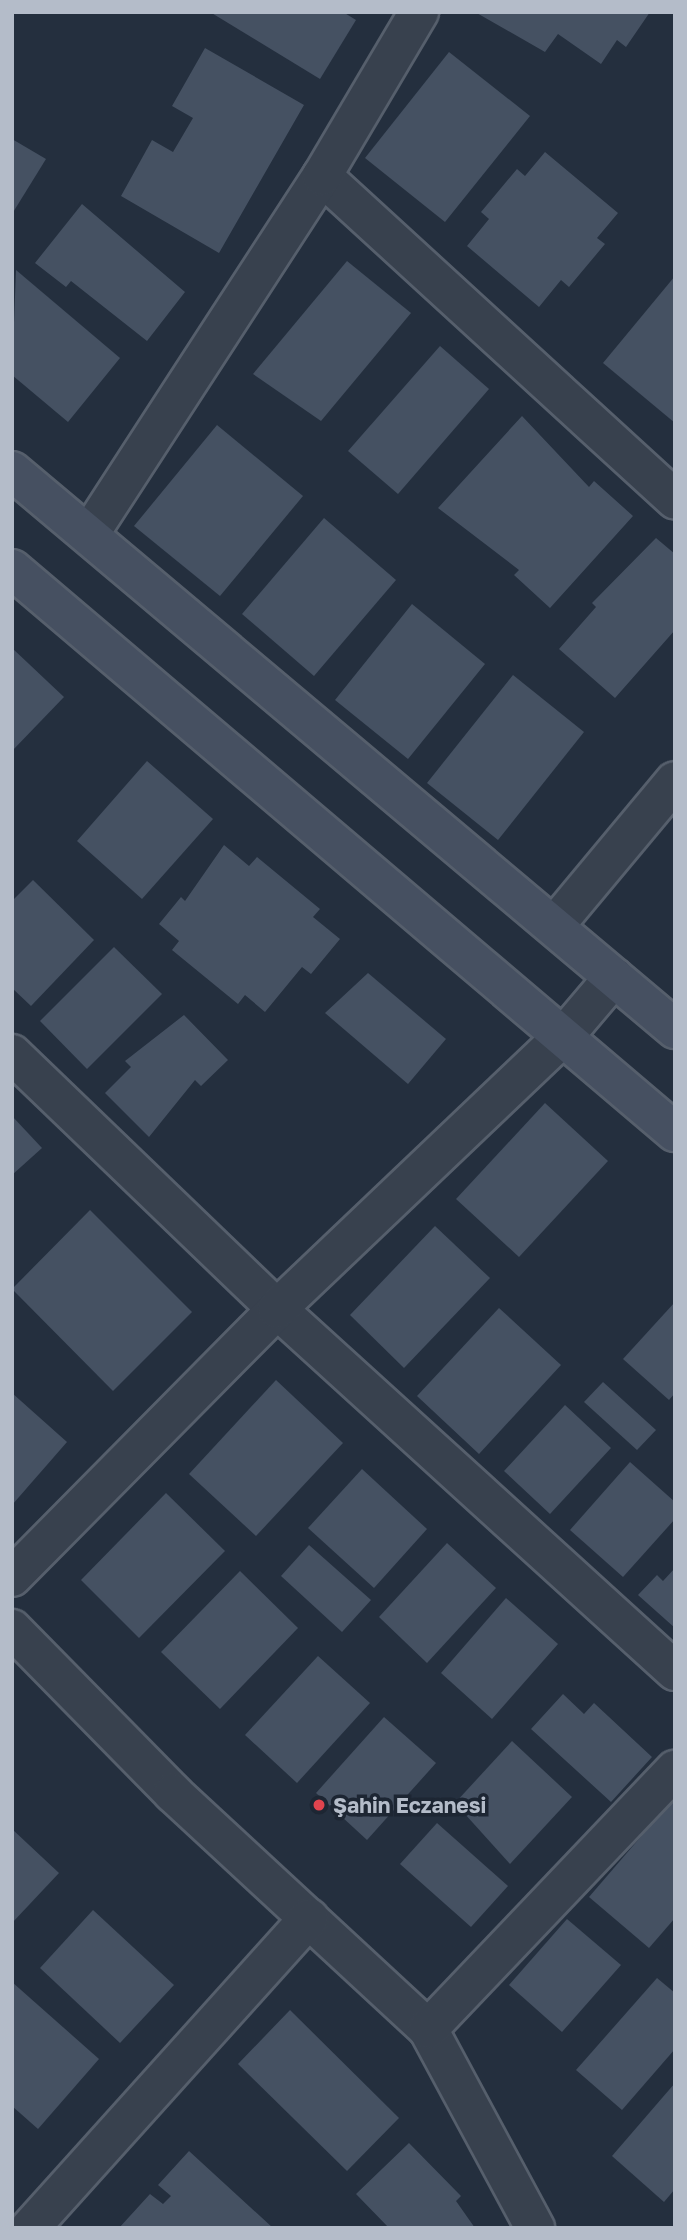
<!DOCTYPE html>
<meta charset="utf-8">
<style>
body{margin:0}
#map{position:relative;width:687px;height:2240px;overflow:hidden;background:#242f3e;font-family:"Golos Text",sans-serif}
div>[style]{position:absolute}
.building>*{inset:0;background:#455162}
.roads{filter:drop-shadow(2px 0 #565f6c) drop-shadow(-2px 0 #565f6c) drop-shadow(0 2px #565f6c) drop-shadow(0 -2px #565f6c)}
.street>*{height:38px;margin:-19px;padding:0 19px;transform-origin:19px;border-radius:19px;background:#38414e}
.secondary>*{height:38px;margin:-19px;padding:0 19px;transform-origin:19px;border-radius:19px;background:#465061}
.dots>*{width:19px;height:19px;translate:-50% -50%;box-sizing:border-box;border:4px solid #1d2633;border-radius:50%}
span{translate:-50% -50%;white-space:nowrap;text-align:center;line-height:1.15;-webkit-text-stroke:7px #1d2633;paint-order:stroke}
.poi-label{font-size:21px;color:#b4bcc9;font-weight:700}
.left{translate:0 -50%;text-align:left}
.frame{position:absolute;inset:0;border:14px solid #b4bcc9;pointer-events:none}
</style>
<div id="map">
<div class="building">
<div style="clip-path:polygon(210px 12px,343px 12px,356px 20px,320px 79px)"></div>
<div style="clip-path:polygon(475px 12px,650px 12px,626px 47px,617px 40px,601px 64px,558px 34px,545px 52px)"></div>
<div style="clip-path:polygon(205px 48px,304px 105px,219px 253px,121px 196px,152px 140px,173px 152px,193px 118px,172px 106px)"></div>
<div style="clip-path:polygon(449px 52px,530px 116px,445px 222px,365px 158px)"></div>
<div style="clip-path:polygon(12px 139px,46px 159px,12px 214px)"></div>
<div style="clip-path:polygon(545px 152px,618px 213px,597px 238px,605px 244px,569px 287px,561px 280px,539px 307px,467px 246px,489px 219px,481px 212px,517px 169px,525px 176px)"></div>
<div style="clip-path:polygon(82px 204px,185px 292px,147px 341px,71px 281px,66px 287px,35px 263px)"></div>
<div style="clip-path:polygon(347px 261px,411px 313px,321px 421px,253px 374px)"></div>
<div style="clip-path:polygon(16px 270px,120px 358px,68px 422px,12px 375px)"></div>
<div style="clip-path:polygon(675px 276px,675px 423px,603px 363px)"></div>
<div style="clip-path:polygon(440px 346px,489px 389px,398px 494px,348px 451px)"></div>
<div style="clip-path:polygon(522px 416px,589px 487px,594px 481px,633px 516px,550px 608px,514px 575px,519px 570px,438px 508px)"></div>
<div style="clip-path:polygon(217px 425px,303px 496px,220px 596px,134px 526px)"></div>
<div style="clip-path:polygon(324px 518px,396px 580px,314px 676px,242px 614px)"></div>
<div style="clip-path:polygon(656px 538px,675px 554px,675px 630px,615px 698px,559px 649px,596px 607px,592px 603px)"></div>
<div style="clip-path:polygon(412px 604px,485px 664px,408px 759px,335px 700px)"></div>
<div style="clip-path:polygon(12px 648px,64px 697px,12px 751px)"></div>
<div style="clip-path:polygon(513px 675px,584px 732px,498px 840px,427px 783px)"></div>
<div style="clip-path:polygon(147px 761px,213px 819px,142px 899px,77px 841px)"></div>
<div style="clip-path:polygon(224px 845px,249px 866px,257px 857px,320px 909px,313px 917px,340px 939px,311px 974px,302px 967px,265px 1012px,245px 995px,238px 1004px,172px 950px,179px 941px,159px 924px,181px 897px,185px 901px)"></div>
<div style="clip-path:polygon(33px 880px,94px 940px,31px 1006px,12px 988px,12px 901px)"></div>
<div style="clip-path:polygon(114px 947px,162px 994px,87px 1069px,40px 1021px)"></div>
<div style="clip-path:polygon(368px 973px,446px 1039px,408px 1084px,325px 1013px)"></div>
<div style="clip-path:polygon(184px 1015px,228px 1060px,201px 1086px,195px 1080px,149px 1137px,105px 1093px,131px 1067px,125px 1061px)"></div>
<div style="clip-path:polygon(545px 1103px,608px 1161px,519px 1257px,456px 1199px)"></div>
<div style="clip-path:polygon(12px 1116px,42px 1148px,12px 1175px)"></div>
<div style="clip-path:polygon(90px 1210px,192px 1312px,113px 1391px,12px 1289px)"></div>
<div style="clip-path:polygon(435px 1226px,490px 1278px,404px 1368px,350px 1315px)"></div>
<div style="clip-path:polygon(675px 1302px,675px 1393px,669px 1400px,623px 1359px)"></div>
<div style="clip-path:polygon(499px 1308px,561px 1365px,479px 1454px,417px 1396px)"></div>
<div style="clip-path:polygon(276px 1380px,343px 1443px,256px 1536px,189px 1474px)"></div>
<div style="clip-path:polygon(603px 1382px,656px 1430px,637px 1450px,584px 1402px)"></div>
<div style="clip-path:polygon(12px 1393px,67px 1442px,12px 1505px)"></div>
<div style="clip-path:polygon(565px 1405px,611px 1448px,550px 1514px,504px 1471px)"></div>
<div style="clip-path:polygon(630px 1462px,675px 1502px,675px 1519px,623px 1577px,570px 1530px)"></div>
<div style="clip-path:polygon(362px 1469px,427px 1529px,374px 1588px,308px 1528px)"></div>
<div style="clip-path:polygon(166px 1493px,225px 1551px,139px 1638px,81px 1580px)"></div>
<div style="clip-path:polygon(447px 1543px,496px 1588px,427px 1663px,379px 1617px)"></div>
<div style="clip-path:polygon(309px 1545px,371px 1600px,342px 1632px,281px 1576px)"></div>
<div style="clip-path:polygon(675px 1568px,675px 1628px,638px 1595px,657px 1575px,663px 1581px)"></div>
<div style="clip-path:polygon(240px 1571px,298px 1628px,220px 1709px,161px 1652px)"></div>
<div style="clip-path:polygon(506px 1598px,558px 1644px,492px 1719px,441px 1673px)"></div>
<div style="clip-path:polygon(318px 1656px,370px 1703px,297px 1783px,245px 1735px)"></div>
<div style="clip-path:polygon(563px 1694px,584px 1714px,594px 1703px,652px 1757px,611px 1802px,531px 1729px)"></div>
<div style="clip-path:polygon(384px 1717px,436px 1763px,367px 1840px,316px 1793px)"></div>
<div style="clip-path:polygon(512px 1741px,572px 1797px,510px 1864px,455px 1803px)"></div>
<div style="clip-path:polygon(675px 1797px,675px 1918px,649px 1948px,589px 1897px)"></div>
<div style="clip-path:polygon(437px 1823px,508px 1886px,471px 1927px,400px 1864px)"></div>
<div style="clip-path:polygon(12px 1829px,59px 1873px,12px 1923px)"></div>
<div style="clip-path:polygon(93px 1910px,174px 1985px,120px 2043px,40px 1968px)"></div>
<div style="clip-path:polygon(567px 1919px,621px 1965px,562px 2032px,509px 1985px)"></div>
<div style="clip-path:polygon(657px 1978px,675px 1993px,675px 2049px,622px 2110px,576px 2070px)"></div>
<div style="clip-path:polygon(12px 1982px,99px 2059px,38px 2129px,12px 2106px)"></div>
<div style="clip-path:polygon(290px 2010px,399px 2118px,347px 2171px,238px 2064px)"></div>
<div style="clip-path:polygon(675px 2083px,675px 2189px,664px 2202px,612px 2156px)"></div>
<div style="clip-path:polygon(409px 2143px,461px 2196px,456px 2201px,475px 2228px,389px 2228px,356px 2194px)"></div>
<div style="clip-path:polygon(189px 2151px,273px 2228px,119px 2228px,150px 2194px,163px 2204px,171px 2196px,158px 2185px)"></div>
</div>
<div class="roads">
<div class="street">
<div style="left:322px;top:176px;width:479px;rotate:42.5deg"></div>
<div style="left:90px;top:533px;width:426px;rotate:-57deg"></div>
<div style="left:322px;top:176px;width:191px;rotate:-59.4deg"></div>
<div style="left:555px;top:925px;width:187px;rotate:-50.2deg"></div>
<div style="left:12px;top:1054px;width:368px;rotate:43.9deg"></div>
<div style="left:277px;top:1309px;width:538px;rotate:42.29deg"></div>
<div style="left:12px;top:1577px;width:377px;rotate:-45.3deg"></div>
<div style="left:277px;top:1309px;width:396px;rotate:-43.6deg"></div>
<div style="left:564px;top:1036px;width:77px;rotate:-49.7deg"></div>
<div style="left:12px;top:1629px;width:230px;rotate:45.5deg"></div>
<div style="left:173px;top:1793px;width:347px;rotate:42.8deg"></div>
<div style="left:428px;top:2029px;width:226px;rotate:61.7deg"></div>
<div style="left:428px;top:2029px;width:358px;rotate:-46.4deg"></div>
<div style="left:30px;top:2228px;width:417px;rotate:-48deg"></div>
</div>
<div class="secondary">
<div style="left:12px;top:471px;width:867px;rotate:40.08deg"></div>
<div style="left:12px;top:569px;width:870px;rotate:40.34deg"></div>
</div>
</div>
<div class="dots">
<div style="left:319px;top:1805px;background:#e0444e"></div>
</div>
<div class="poi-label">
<span class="left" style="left:333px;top:1805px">Şahin Eczanesi</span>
</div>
<div class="frame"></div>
</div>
